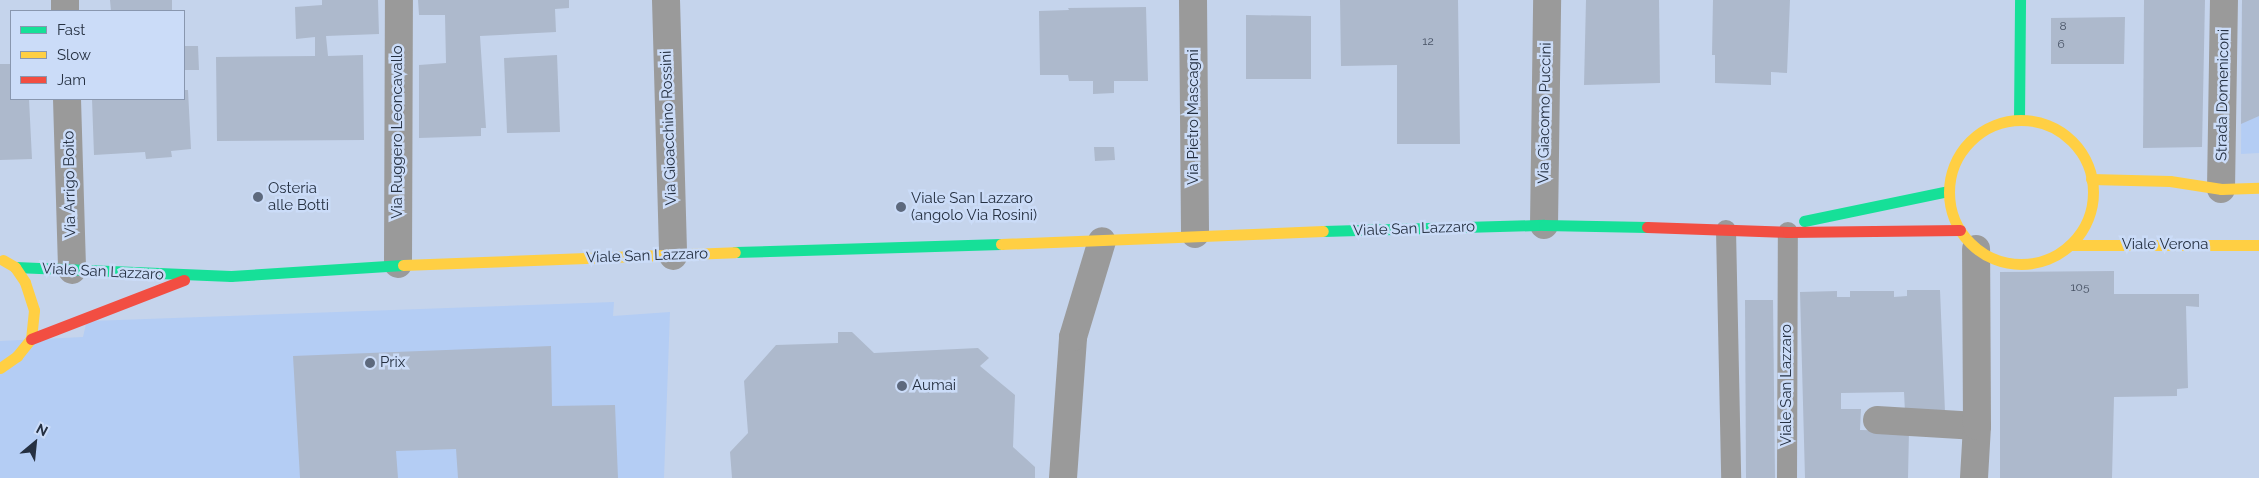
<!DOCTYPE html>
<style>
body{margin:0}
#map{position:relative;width:2259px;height:478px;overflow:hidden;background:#c5d4ec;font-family:Raleway,sans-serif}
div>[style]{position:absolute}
.built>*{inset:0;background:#b4cdf4}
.building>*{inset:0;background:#adb9cc}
.lane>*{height:20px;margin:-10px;padding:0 10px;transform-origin:10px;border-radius:10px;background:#9a9a9a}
.street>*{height:28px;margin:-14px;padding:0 14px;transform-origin:14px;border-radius:14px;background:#9a9a9a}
.fast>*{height:11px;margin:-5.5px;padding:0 5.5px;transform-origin:5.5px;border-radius:5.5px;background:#16e098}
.slow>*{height:11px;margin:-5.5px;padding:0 5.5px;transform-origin:5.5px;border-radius:5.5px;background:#ffcf43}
.slow>.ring{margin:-5.5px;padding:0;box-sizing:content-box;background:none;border:11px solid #ffcf43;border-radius:50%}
.jam>*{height:11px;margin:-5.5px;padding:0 5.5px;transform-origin:5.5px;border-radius:5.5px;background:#f24e42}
.dots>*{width:14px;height:14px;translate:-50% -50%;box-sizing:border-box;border:2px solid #cbdcf8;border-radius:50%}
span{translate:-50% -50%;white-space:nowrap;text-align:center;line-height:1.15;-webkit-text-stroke:5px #cbdcf8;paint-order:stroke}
.number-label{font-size:12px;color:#475264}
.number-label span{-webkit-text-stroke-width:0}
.street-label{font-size:15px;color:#253041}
.poi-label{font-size:15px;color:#253041}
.left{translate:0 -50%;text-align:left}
.legend{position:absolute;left:10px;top:10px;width:175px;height:90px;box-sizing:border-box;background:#cbdcf8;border:1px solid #8997af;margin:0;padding:6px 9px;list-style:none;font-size:15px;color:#253041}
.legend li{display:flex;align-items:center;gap:10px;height:25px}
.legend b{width:25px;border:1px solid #8997af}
.north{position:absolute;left:10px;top:418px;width:50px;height:50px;-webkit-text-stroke:4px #cbdcf8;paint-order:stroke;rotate:28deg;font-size:14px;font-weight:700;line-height:20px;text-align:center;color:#253041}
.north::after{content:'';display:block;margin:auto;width:18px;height:22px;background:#253041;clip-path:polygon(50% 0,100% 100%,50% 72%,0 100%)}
</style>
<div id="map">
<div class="built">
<div style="clip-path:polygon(2242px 0,2259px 0,2259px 153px,2241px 154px)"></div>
<div style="clip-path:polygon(614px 302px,613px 316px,670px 312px,664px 478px,0 478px,0 341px,83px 337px,86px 324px,91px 321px)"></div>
</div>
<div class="building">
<div style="clip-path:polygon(110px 0,172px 0,172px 11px,111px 11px)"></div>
<div style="clip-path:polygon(322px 0,378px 0,379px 34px,326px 36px,328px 56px,363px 55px,364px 140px,217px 141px,216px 57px,315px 56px,315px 37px,296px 39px,295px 7px,322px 5px)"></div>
<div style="clip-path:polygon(418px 0,569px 0,569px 8px,555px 9px,556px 32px,480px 36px,486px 128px,481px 128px,481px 136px,419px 138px,419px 65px,446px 63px,445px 15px,419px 15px)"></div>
<div style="clip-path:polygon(1340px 0,1458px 0,1460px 144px,1397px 144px,1397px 65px,1341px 66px)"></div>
<div style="clip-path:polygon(1586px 0,1659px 0,1660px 83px,1584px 85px)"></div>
<div style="clip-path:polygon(1713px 0,1790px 0,1787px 73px,1771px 72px,1771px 85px,1715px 83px,1715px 55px,1712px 55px)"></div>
<div style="clip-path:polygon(2144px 0,2205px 0,2202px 147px,2143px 148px)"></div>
<div style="clip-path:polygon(2242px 0,2259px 0,2259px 116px,2241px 124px)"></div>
<div style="clip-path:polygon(1146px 7px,1148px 81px,1114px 81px,1114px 93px,1093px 94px,1093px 81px,1069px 81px,1068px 75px,1040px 75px,1039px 11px,1069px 10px,1068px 8px)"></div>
<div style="clip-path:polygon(1246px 15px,1311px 16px,1311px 79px,1246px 79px)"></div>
<div style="clip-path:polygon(2125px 17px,2124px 64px,2051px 64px,2051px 18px)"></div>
<div style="clip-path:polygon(184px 46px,198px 46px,199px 70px,184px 70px)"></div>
<div style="clip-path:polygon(557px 55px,560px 132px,507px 133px,504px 58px)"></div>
<div style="clip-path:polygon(0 64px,11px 64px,11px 99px,29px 99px,32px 159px,0 160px)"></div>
<div style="clip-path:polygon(184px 90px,188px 90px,191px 149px,171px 151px,172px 157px,146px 159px,145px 152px,94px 155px,92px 99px,184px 99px)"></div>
<div style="clip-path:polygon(1094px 147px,1114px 147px,1115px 160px,1095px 161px)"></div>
<div style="clip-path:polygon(2114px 271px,2114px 294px,2199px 294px,2199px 307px,2186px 306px,2188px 388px,2177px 389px,2177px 396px,2114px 397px,2112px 478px,2000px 478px,2000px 272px)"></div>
<div style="clip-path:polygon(1907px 290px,1940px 290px,1945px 412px,1905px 412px,1904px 392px,1841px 393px,1841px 409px,1861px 409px,1860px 430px,1909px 431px,1908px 478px,1805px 478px,1800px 292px,1837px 291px,1837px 297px,1850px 297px,1850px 291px,1894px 291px,1894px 297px,1907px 296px)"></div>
<div style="clip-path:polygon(1745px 300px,1773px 300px,1775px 478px,1746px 478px)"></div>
<div style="clip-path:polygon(838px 332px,852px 332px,874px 353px,978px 348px,989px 358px,980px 366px,1015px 395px,1013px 447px,1035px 467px,1035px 478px,732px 478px,730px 452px,748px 433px,744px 381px,776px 345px,838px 343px)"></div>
<div style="clip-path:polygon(551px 346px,552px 406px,615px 405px,618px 478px,458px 478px,456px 449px,396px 451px,398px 478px,300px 478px,293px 356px)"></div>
</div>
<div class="lane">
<div style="left:1726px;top:230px;width:248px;rotate:88.8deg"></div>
<div style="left:1787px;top:478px;width:246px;rotate:-89.8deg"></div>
</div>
<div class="street">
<div style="left:65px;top:0;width:11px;rotate:90deg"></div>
<div style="left:666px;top:0;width:256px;rotate:88.4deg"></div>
<div style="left:1193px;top:0;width:234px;rotate:89.5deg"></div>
<div style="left:67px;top:99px;width:171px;rotate:88.3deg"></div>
<div style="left:2221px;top:189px;width:189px;rotate:-89.1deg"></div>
<div style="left:1544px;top:225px;width:225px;rotate:-89.2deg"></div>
<div style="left:398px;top:264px;width:264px;rotate:-89.8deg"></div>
<div style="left:1877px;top:420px;width:100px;rotate:3.4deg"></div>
<div style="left:1063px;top:478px;width:141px;rotate:-85.9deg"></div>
<div style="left:1073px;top:337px;width:100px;rotate:-73.2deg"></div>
<div style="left:1974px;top:478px;width:52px;rotate:-86.7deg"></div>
<div style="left:1977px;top:426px;width:177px;rotate:-90.3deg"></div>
</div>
<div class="fast">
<div style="left:2019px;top:120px;width:120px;rotate:-89.5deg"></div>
<div style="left:1804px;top:221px;width:148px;rotate:-11.7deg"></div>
<div style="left:1323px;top:231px;width:221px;rotate:-1.6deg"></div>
<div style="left:1544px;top:225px;width:103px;rotate:1.1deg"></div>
<div style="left:735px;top:252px;width:266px;rotate:-1.7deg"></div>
<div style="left:15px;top:267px;width:216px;rotate:2.4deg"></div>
<div style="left:231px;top:276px;width:172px;rotate:-3.7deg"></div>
</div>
<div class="slow">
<div class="ring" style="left:1949px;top:120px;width:133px;height:133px"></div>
<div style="left:2091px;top:179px;width:79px;rotate:1.5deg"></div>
<div style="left:2170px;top:181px;width:52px;rotate:8.9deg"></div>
<div style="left:2221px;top:189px;width:38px;rotate:-2deg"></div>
<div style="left:1001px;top:244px;width:322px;rotate:-2.3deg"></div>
<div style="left:2071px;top:245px;width:188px"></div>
<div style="left:403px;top:265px;width:332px;rotate:-2.2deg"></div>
<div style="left:0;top:368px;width:21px;rotate:-35deg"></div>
<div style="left:17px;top:356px;width:22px;rotate:-51deg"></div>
<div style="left:31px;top:339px;width:29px;rotate:-84deg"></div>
<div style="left:34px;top:310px;width:29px;rotate:-108deg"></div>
<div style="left:25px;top:282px;width:18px;rotate:-124deg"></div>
<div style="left:15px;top:267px;width:14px;rotate:-150deg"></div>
</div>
<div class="jam">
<div style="left:1647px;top:227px;width:141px;rotate:2deg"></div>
<div style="left:1788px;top:232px;width:172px;rotate:-0.7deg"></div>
<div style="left:31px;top:339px;width:164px;rotate:-21.1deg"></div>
</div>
<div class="dots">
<div style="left:258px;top:197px;background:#5d697d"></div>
<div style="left:901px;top:207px;background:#5d697d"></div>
<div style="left:370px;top:363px;background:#5d697d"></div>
<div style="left:902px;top:386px;background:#5d697d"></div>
</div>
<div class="number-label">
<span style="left:2063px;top:27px">8</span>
<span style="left:1428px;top:42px">12</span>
<span style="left:2061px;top:45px">6</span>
<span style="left:2080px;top:288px">105</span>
</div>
<div class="street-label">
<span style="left:2223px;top:95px;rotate:-89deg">Strada Domeniconi</span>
<span style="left:1545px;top:113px;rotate:-89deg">Via Giacomo Puccini</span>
<span style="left:1194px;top:117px;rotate:-90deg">Via Pietro Mascagni</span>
<span style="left:669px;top:128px;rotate:-92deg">Via Gioacchino Rossini</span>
<span style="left:398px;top:132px;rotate:-90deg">Via Ruggero Leoncavallo</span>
<span style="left:70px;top:184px;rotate:-91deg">Via Arrigo Boito</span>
<span style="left:1414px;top:229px;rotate:-2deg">Viale San Lazzaro</span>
<span style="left:2165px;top:245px">Viale Verona</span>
<span style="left:647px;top:256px;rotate:-2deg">Viale San Lazzaro</span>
<span style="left:103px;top:272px;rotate:3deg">Viale San Lazzaro</span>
<span style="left:1787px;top:385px;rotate:-90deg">Viale San Lazzaro</span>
</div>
<div class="poi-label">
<span class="left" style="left:268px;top:197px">Osteria<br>alle Botti</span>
<span class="left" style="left:911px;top:207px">Viale San Lazzaro<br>(angolo Via Rosini)</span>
<span class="left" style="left:380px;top:363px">Prix</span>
<span class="left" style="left:912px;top:386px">Aumai</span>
</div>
<ul class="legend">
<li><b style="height:6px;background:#16e098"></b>Fast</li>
<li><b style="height:6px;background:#ffcf43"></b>Slow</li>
<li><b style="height:6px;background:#f24e42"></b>Jam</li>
</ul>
<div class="north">N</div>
</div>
